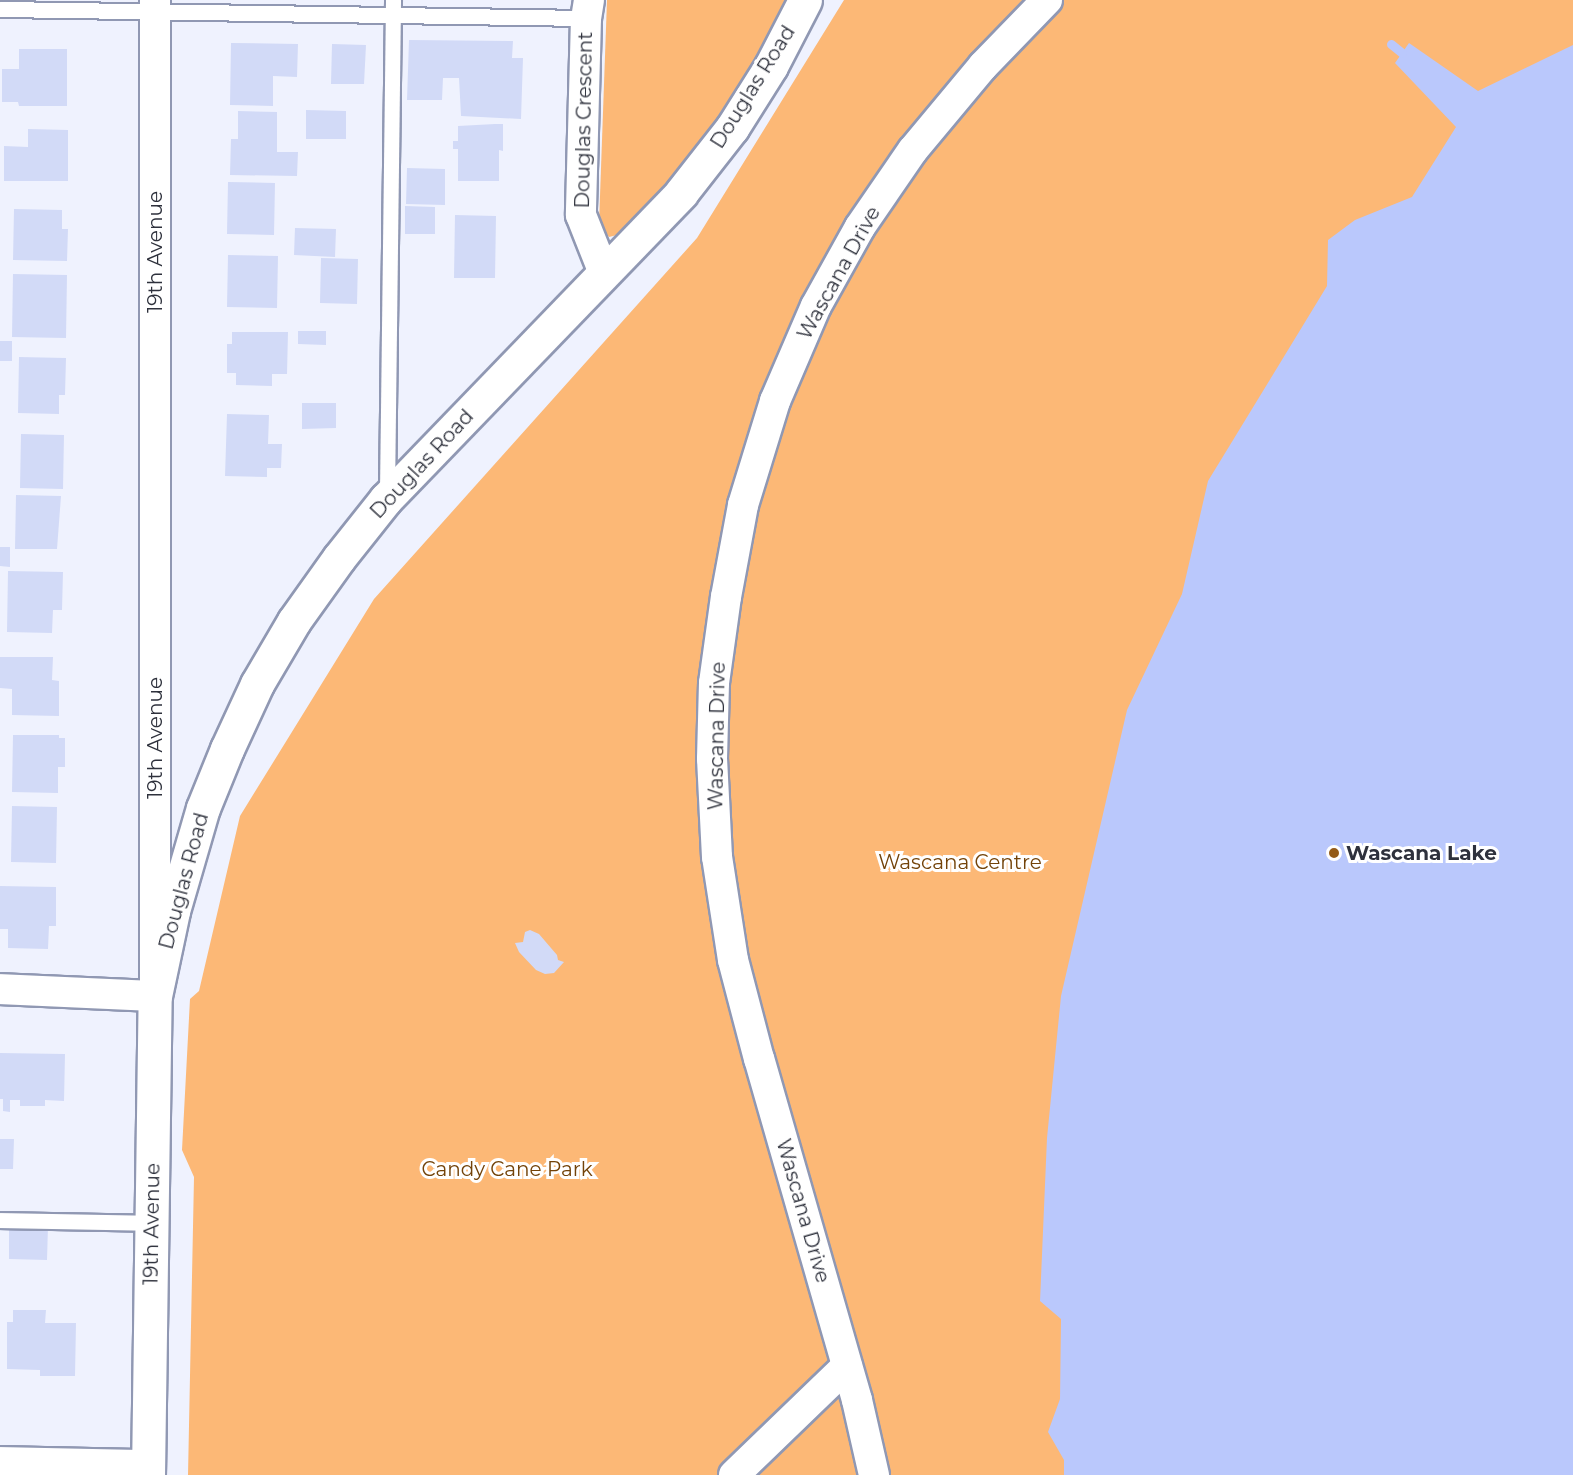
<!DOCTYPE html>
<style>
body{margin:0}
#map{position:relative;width:1573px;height:1475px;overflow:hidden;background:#eff2fe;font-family:Montserrat,sans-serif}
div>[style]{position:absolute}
.green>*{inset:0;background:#fcb876}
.water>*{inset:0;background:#bac8fc}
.stream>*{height:9px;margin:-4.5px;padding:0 4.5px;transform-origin:4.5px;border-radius:4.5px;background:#bac8fc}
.building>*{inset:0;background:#d2daf7}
.roads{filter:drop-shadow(2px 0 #9098b3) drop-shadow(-2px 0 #9098b3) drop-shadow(0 2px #9098b3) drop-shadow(0 -2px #9098b3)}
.lane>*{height:15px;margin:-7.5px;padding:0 7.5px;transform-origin:7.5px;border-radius:7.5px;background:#fff}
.street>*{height:30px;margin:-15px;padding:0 15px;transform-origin:15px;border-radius:15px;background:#fff}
.secondary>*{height:33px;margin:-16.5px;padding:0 16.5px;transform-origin:16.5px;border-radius:16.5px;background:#fff}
.dots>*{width:16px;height:16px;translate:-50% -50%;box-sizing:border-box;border:3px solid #fff;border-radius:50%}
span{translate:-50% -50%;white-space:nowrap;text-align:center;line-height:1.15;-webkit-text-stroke:6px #fff;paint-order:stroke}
.street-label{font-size:20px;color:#2e313c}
.poi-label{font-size:20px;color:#2e313c;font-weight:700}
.left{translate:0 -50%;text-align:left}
.park-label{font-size:20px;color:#734309}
</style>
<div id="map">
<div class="green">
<div style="clip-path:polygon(607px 0,787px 0,759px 53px,713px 124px,678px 170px,633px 224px,621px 234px,609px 237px,599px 224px)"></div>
<div style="clip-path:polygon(844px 0,1573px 0,1573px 1475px,188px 1475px,194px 1177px,182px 1150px,190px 999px,199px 991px,240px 816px,374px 599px,697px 238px)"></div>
</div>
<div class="water">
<div style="clip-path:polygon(1409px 43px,1478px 91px,1573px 45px,1573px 1475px,1064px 1475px,1064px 1460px,1048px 1432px,1060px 1399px,1061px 1319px,1040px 1301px,1047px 1138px,1061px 996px,1127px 710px,1182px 594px,1208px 481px,1327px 286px,1328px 240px,1355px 220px,1412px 197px,1456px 127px,1395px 63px)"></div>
</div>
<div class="stream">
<div style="left:1391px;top:44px;width:14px;rotate:39deg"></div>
</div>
<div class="building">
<div style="clip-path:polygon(409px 40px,513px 41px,512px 58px,523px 58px,521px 119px,461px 116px,459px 78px,443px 78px,442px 100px,407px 100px)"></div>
<div style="clip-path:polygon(231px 43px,298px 44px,297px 77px,273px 76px,273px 106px,230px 105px)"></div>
<div style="clip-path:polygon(332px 44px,366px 45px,364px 84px,331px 84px)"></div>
<div style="clip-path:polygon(19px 49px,67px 49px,67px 106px,19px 106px,18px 102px,2px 102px,2px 69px,19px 69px)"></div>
<div style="clip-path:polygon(306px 110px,346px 111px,346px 139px,306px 139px)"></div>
<div style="clip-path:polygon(238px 111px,277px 112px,277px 152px,298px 152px,297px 176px,230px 175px,231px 139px,238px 139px)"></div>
<div style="clip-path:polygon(495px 124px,503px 124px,503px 151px,499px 150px,499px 181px,458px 181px,458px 149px,453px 149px,453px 141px,458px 141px,458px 126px)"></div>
<div style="clip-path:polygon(28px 129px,68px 130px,68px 181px,4px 181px,4px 146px,28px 147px)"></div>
<div style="clip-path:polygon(407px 168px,445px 169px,445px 205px,406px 204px)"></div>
<div style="clip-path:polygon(228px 182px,275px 183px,274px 235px,227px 234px)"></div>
<div style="clip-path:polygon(405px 206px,435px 207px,435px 234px,405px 234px)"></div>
<div style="clip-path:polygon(14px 209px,62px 210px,62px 229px,68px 229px,67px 261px,13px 260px)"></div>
<div style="clip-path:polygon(455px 215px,496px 216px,495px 278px,454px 278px)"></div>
<div style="clip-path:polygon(295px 228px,336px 229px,335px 257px,294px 255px)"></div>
<div style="clip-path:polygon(228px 255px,278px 256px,277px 308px,227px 307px)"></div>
<div style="clip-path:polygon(321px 258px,358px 259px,357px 304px,320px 303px)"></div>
<div style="clip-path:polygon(13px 274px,67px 275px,66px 338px,12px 337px)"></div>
<div style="clip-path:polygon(298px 331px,326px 331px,326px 345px,298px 344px)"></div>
<div style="clip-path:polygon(232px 332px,288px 332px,287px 374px,272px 374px,272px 386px,236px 385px,236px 373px,227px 373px,227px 344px,232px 344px)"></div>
<div style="clip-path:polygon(0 341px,12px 341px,12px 361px,0 361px)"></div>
<div style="clip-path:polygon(19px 357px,66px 358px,65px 395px,59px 395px,59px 414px,18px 413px)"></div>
<div style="clip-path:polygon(302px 403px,336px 403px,336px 428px,302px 429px)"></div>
<div style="clip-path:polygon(227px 414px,269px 415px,268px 444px,282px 444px,281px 468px,267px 468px,267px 477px,225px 476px)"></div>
<div style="clip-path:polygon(21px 434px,64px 435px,63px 489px,20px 488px)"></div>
<div style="clip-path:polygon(16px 495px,61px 496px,57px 549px,15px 549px)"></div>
<div style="clip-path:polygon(0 547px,10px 547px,10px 567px,0 566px)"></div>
<div style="clip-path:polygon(8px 571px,63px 572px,62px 610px,53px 610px,52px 633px,7px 632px)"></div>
<div style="clip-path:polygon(0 657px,53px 657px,52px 680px,59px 681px,59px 716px,12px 715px,12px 689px,0 688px)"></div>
<div style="clip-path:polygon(13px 735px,59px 735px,59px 738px,65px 738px,65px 767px,58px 767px,58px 793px,12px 792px)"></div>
<div style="clip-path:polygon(12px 806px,57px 807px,56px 863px,11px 862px)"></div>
<div style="clip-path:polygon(0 886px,56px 887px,56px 926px,49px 926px,48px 949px,8px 948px,8px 929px,0 929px)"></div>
<div style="clip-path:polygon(530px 930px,539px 934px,557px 955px,558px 960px,564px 962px,554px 973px,545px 974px,536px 970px,519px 952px,515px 943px,523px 942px,525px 932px)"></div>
<div style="clip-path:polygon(0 1053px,65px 1054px,64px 1101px,45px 1100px,45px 1106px,20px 1106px,20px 1100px,10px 1100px,10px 1112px,3px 1111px,3px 1099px,0 1099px)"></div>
<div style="clip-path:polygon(0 1139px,14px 1139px,13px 1169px,0 1169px)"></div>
<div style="clip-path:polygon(9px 1225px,48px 1226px,47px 1260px,9px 1259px)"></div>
<div style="clip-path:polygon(13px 1310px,46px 1310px,45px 1323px,76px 1323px,75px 1376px,40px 1376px,40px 1370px,7px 1369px,7px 1322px,13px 1322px)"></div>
</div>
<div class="roads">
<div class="lane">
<div style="left:0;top:9px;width:586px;rotate:0.88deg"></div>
<div style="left:387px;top:493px;width:493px;rotate:-89.3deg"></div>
<div style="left:0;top:1220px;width:152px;rotate:1.1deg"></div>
</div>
<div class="street">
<div style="left:589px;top:0;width:18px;rotate:99deg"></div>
<div style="left:586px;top:18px;width:197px;rotate:91.5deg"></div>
<div style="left:581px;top:215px;width:62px;rotate:68.4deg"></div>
<div style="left:0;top:989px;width:155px;rotate:2.6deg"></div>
<div style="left:155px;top:996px;width:996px;rotate:-90deg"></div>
<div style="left:0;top:1462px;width:148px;rotate:1.2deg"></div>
<div style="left:734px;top:1475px;width:157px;rotate:-44deg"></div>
<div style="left:874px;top:1475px;width:77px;rotate:-102.8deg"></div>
<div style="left:857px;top:1400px;width:355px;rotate:-106deg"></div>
<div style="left:759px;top:1059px;width:102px;rotate:-104.7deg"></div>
<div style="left:733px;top:960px;width:104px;rotate:-98.8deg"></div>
<div style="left:717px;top:857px;width:98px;rotate:-92.9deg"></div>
<div style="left:712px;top:759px;width:76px;rotate:-88.5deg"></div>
<div style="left:714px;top:683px;width:87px;rotate:-82.1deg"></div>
<div style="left:726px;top:597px;width:94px;rotate:-79.5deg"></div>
<div style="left:743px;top:505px;width:109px;rotate:-72.9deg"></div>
<div style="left:775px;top:401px;width:103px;rotate:-66.7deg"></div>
<div style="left:816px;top:306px;width:90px;rotate:-60.9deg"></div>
<div style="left:860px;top:227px;width:93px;rotate:-55.5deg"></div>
<div style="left:913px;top:150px;width:109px;rotate:-50.2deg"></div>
<div style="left:983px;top:66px;width:92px;rotate:-45.9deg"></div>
</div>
<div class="secondary">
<div style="left:148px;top:1475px;width:479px;rotate:-89.2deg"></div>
<div style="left:155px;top:996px;width:87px;rotate:-78deg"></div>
<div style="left:173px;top:911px;width:107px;rotate:-73.8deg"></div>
<div style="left:203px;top:808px;width:64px;rotate:-67.9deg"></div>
<div style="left:227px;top:749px;width:72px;rotate:-65.2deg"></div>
<div style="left:257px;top:684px;width:73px;rotate:-59.6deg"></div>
<div style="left:294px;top:621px;width:77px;rotate:-54.5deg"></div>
<div style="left:339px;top:558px;width:75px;rotate:-51.5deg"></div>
<div style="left:386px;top:499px;width:425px;rotate:-46deg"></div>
<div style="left:681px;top:193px;width:83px;rotate:-51.9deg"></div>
<div style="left:732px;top:128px;width:73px;rotate:-57.8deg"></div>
<div style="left:771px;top:66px;width:74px;rotate:-62.7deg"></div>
</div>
</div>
<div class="dots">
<div style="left:1334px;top:853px;background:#945b18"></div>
</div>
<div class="street-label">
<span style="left:753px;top:87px;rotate:-58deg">Douglas Road</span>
<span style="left:584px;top:120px;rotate:-89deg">Douglas Crescent</span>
<span style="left:155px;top:252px;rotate:-90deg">19th Avenue</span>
<span style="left:839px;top:273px;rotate:-61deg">Wascana Drive</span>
<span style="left:422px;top:464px;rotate:-47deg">Douglas Road</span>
<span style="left:717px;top:736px;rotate:-89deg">Wascana Drive</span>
<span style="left:155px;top:738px;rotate:-90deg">19th Avenue</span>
<span style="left:184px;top:881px;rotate:-75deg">Douglas Road</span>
<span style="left:803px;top:1211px;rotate:74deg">Wascana Drive</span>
<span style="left:152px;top:1224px;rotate:-89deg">19th Avenue</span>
</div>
<div class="poi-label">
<span class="left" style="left:1346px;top:853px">Wascana Lake</span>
</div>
<div class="park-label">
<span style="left:960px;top:862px">Wascana Centre</span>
<span style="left:507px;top:1169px">Candy Cane Park</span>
</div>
</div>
